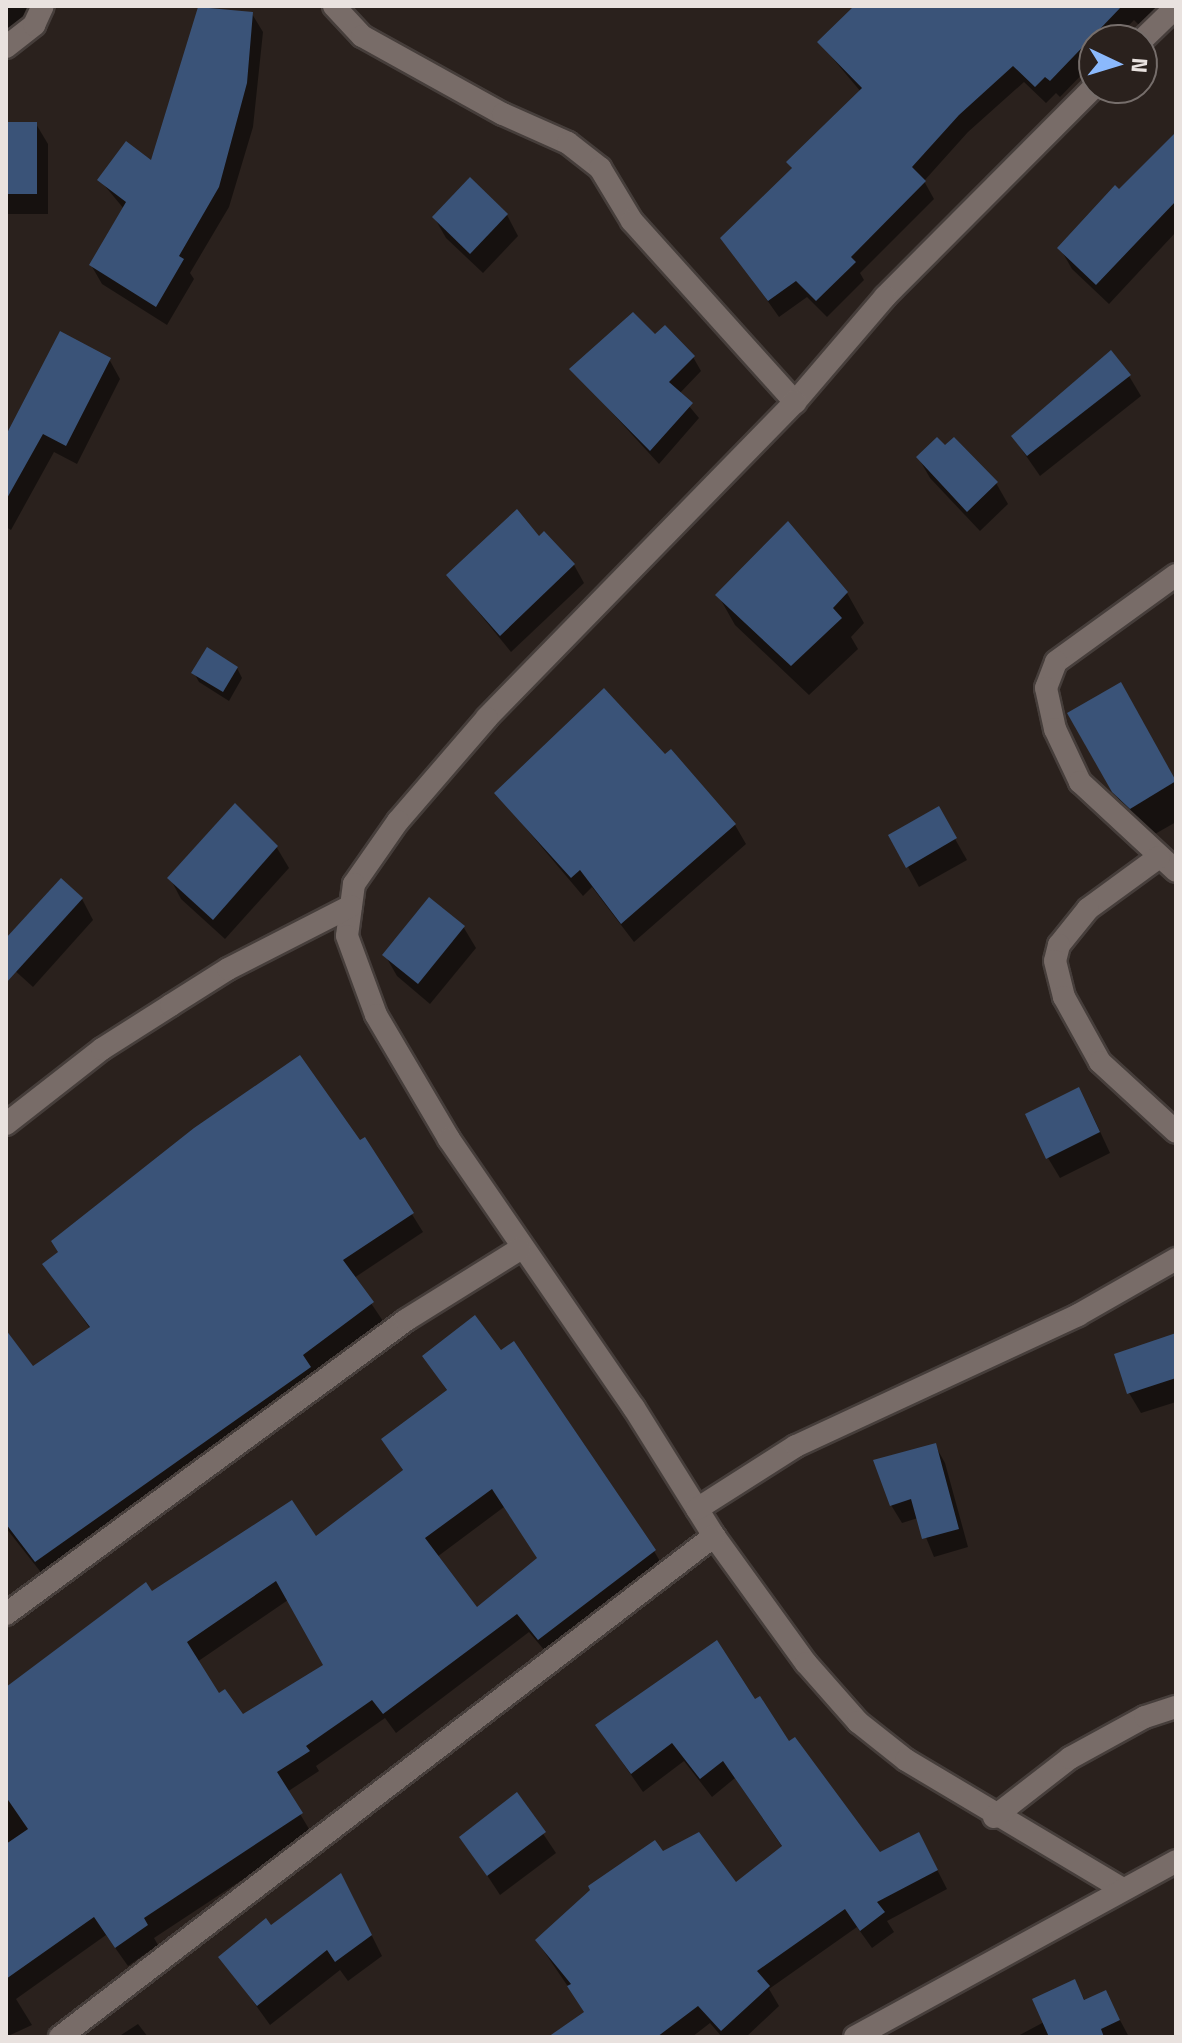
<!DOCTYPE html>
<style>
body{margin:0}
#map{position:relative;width:1182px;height:2043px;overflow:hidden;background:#2a211d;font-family:"Titillium Web",sans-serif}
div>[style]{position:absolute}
.shadow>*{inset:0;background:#0007}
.building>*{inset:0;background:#3a5378}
.roads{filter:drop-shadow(2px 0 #463e3b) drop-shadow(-2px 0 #463e3b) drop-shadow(0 2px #463e3b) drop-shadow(0 -2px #463e3b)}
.minor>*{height:22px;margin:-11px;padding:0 11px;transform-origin:11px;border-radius:11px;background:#786c68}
span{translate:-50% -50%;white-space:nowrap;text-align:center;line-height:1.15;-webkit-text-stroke:6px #2a211d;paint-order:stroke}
.frame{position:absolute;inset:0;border:8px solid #e9e2df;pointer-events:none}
.north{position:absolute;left:1078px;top:24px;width:80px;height:80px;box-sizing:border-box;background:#2a211d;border:2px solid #766e6b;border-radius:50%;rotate:94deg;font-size:22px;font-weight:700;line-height:32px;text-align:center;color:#e9e2df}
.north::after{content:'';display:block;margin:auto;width:28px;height:36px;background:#8bb9fc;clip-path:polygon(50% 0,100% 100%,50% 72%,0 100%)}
</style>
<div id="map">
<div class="shadow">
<div style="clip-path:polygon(6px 6px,30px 6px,34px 33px,6px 42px)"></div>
<div style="clip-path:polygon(857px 6px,1159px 6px,1140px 26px,1134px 20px,1115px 40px,1094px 40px,1094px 62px,1060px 97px,1056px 93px,1046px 103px,1024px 82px,968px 132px,924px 181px,934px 199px,860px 273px,864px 280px,827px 317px,807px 297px,779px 317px,723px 238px,793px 170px,788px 162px,861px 92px,819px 42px)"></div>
<div style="clip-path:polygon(252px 14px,263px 32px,253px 127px,229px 207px,190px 273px,194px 279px,167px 325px,102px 284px,91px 265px,124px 209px,100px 180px,152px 163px)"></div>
<div style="clip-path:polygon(36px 124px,48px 144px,48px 214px,6px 214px,6px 126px)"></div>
<div style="clip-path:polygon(1176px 135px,1176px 232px,1109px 304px,1072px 269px,1060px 248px)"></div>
<div style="clip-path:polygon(507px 215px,518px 236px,483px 273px,446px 238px,434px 217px)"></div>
<div style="clip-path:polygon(654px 337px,693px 357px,701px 371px,679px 394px,699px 418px,659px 464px,572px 369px)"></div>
<div style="clip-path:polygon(109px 359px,120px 379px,77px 464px,54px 452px,11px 530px,6px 527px,6px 439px)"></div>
<div style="clip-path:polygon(1129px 376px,1141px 396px,1040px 476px,1013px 437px)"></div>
<div style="clip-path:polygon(945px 448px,996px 483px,1008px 504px,980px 531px,930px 478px,918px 457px)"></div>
<div style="clip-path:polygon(539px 539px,574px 565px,584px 583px,511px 652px,448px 575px)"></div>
<div style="clip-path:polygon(847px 593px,864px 623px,851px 637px,858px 649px,809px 695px,735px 625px,718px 595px)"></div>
<div style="clip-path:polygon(237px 668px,242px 678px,229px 701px,199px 682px,194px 673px)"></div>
<div style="clip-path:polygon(1120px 685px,1176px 784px,1176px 822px,1148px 838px,1132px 823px,1070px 713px)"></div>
<div style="clip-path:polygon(664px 756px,735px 825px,746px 844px,634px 942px,592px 887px,583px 896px,497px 794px)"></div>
<div style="clip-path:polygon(235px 806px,277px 848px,289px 868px,225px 939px,181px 899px,170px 878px)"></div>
<div style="clip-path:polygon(938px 809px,967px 860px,919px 887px,891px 836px)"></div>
<div style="clip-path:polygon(82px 899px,93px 920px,33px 987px,12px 968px,6px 941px)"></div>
<div style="clip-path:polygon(430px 900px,464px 928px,476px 948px,430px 1004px,397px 976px,385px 955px)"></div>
<div style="clip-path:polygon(1090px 1110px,1110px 1153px,1060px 1178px,1048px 1158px)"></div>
<div style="clip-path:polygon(365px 1139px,423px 1232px,354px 1278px,383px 1321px,313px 1374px,320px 1386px,47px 1580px,6px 1528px,6px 1339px,32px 1369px,91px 1330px,45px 1264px)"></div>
<div style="clip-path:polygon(1176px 1335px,1176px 1402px,1141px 1413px,1129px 1393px)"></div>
<div style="clip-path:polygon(evenodd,424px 1356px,654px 1551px,665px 1570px,551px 1658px,529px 1632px,396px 1733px,385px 1718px,316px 1766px,319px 1771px,287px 1792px,312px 1834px,154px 1938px,158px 1945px,128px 1966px,106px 1935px,16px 1999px,32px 2025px,6px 2037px,6px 1689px,152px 1594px,315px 1539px,404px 1472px,384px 1439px,448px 1392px,424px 1356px,504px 1507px,539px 1559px,477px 1610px,437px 1557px,504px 1507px,424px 1356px,288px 1600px,326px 1666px,242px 1717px,218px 1696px,197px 1662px,288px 1600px)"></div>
<div style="clip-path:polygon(935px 1445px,945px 1463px,968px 1547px,934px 1557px,918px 1518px,902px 1523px,891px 1505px)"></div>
<div style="clip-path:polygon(754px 1702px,879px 1854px,929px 1854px,947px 1889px,887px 1921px,894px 1932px,872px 1948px,857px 1927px,769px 1989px,779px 2006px,746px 2037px,722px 2037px,710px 2023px,692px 2037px,552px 2037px,586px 2013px,537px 1941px,662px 1854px,736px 1885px,783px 1848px,735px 1778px,712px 1797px,684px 1761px,643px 1792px,597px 1726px)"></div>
<div style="clip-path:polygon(517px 1795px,556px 1853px,500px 1895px,462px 1837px)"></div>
<div style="clip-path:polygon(352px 1896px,382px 1956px,348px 1981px,340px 1970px,270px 2025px,221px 1957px,271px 1927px)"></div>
<div style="clip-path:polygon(1074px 1982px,1086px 2002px,1105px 1992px,1129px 2037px,1016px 2037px,1044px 2022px)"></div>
<div style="clip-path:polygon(138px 2024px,148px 2037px,118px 2037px)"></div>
</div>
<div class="building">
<div style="clip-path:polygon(854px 6px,1122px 6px,1050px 81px,1045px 77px,1035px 87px,1013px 66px,959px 115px,912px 167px,926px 181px,851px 257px,856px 262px,816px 301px,796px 281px,768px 301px,720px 238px,792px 168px,786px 162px,862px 88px,817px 42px)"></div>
<div style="clip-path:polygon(198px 7px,253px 12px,247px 83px,219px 187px,179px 256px,184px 259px,156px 307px,89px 265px,126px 202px,97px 180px,126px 141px,151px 160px)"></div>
<div style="clip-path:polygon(6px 122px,37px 122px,37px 194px,6px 194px)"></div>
<div style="clip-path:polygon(1176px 132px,1176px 201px,1096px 285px,1057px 248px,1115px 185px,1119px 189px)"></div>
<div style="clip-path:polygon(470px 177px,508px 214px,470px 254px,432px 217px)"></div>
<div style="clip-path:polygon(633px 312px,655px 334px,665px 325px,695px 356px,669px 382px,693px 403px,650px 451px,569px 369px)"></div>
<div style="clip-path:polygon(60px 331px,111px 358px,66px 446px,43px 434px,6px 500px,6px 435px)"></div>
<div style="clip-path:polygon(1111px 350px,1131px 375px,1027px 456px,1011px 436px)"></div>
<div style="clip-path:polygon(937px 437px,945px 445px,954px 437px,998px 482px,967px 512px,916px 457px)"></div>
<div style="clip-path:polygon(517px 509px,539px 536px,544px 531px,575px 564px,500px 636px,446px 575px)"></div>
<div style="clip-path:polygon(788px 521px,848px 592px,833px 608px,842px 618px,791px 666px,715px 595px)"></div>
<div style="clip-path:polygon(207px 647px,238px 667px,223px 692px,191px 673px)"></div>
<div style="clip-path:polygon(1121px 682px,1176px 781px,1130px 809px,1112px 792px,1067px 713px)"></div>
<div style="clip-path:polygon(604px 688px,665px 754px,671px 749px,736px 824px,621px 924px,580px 870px,571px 878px,494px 793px)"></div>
<div style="clip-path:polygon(235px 803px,278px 846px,213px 920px,167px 878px)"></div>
<div style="clip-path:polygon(939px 806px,957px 838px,906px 868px,888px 835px)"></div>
<div style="clip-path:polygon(61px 878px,83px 898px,6px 983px,6px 938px)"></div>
<div style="clip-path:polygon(429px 897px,465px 926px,418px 984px,382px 955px)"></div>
<div style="clip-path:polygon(300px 1055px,360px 1140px,365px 1137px,414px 1213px,343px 1260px,374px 1302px,303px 1355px,311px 1367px,35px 1562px,6px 1524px,6px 1330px,33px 1366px,90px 1327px,42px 1264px,58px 1252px,51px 1241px,194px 1128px)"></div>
<div style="clip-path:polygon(1079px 1087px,1100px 1132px,1046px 1159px,1025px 1114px)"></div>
<div style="clip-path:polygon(evenodd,475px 1315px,501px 1350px,514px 1341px,656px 1550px,538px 1640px,517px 1614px,383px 1714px,372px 1700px,306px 1746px,310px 1751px,277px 1772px,303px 1813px,144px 1918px,148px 1925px,115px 1948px,94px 1917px,6px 1979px,6px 1844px,28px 1829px,6px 1797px,6px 1687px,146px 1582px,152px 1591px,292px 1500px,316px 1536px,403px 1470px,381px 1439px,447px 1390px,422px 1356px,475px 1315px,492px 1489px,537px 1558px,477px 1607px,425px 1538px,492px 1489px,475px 1315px,276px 1581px,323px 1665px,243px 1714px,225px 1689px,219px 1693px,187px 1642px,276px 1581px)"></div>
<div style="clip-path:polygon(1176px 1333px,1176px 1378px,1127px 1394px,1114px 1354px)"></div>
<div style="clip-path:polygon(936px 1443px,959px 1529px,922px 1539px,911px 1499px,890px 1506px,873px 1460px)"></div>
<div style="clip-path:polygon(717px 1640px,755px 1699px,760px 1696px,789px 1741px,795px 1737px,880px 1852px,919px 1832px,938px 1870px,877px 1902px,885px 1912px,860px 1931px,845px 1909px,757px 1971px,770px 1986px,721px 2031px,698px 2006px,657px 2037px,548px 2037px,584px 2012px,567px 1986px,571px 1984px,535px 1940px,590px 1890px,588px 1886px,655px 1840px,663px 1851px,699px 1832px,736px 1882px,782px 1846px,723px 1761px,700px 1779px,672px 1743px,631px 1774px,595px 1725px)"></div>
<div style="clip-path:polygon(517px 1792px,546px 1832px,487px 1876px,459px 1837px)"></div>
<div style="clip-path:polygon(341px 1873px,372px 1935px,335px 1962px,327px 1950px,257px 2006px,218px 1957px,266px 1918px,271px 1925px)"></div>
<div style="clip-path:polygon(1075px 1979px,1084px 2000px,1106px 1990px,1120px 2020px,1101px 2029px,1104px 2037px,1049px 2037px,1032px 1999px)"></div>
</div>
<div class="roads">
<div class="minor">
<div style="left:334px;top:6px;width:41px;rotate:47deg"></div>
<div style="left:362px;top:36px;width:161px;rotate:29deg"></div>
<div style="left:503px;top:114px;width:71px;rotate:24deg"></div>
<div style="left:568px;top:143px;width:41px;rotate:38deg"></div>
<div style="left:600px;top:168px;width:62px;rotate:58.9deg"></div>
<div style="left:632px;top:221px;width:244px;rotate:48deg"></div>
<div style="left:1142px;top:40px;width:47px;rotate:-44.1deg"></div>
<div style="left:6px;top:47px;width:36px;rotate:-38deg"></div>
<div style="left:34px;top:25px;width:21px;rotate:-65deg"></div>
<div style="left:1094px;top:87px;width:296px;rotate:134.9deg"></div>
<div style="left:885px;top:297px;width:138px;rotate:130.6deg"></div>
<div style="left:795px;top:402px;width:441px;rotate:134.3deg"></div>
<div style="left:487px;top:718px;width:136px;rotate:130.8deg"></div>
<div style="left:398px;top:821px;width:77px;rotate:124.9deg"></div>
<div style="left:354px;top:884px;width:52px;rotate:97.7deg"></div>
<div style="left:347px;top:936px;width:84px;rotate:69.8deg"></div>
<div style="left:376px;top:1015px;width:144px;rotate:59.5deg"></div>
<div style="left:449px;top:1139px;width:326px;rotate:55.5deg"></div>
<div style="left:634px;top:1408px;width:151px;rotate:58deg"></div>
<div style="left:714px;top:1536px;width:157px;rotate:54.1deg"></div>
<div style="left:806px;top:1663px;width:79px;rotate:48.6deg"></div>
<div style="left:858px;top:1722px;width:61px;rotate:38.4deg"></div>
<div style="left:906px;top:1760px;width:252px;rotate:30.8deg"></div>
<div style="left:1176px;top:575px;width:148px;rotate:144.1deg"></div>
<div style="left:1056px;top:662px;width:28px;rotate:111deg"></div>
<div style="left:1046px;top:688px;width:42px;rotate:77.6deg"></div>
<div style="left:1055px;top:729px;width:59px;rotate:64.7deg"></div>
<div style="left:1080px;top:782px;width:131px;rotate:42.8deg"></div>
<div style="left:1159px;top:857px;width:88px;rotate:143.8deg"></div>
<div style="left:1088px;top:909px;width:46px;rotate:128.9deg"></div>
<div style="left:1059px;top:945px;width:16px;rotate:104deg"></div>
<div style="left:1055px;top:961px;width:37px;rotate:76deg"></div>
<div style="left:1064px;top:997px;width:74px;rotate:61deg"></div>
<div style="left:1100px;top:1062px;width:103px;rotate:42.6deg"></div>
<div style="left:6px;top:1124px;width:122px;rotate:-38deg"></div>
<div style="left:102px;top:1049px;width:82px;rotate:-32.5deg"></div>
<div style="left:171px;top:1005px;width:67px;rotate:-32.3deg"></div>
<div style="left:228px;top:969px;width:138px;rotate:-27.1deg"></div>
<div style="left:697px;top:1509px;width:117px;rotate:-32.5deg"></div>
<div style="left:796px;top:1446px;width:311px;rotate:-24.9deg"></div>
<div style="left:1078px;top:1315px;width:113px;rotate:-29.7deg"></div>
<div style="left:6px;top:1614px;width:496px;rotate:-36.3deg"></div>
<div style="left:406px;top:1320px;width:134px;rotate:-31.9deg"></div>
<div style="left:994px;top:1817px;width:96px;rotate:-37.8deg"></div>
<div style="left:1070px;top:1758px;width:85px;rotate:-28.7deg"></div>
<div style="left:1145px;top:1717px;width:33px;rotate:-18deg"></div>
<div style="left:60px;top:2037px;width:824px;rotate:-37.45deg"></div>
<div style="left:855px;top:2037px;width:366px;rotate:-28.7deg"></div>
</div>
</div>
<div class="frame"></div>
<div class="north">N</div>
</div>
